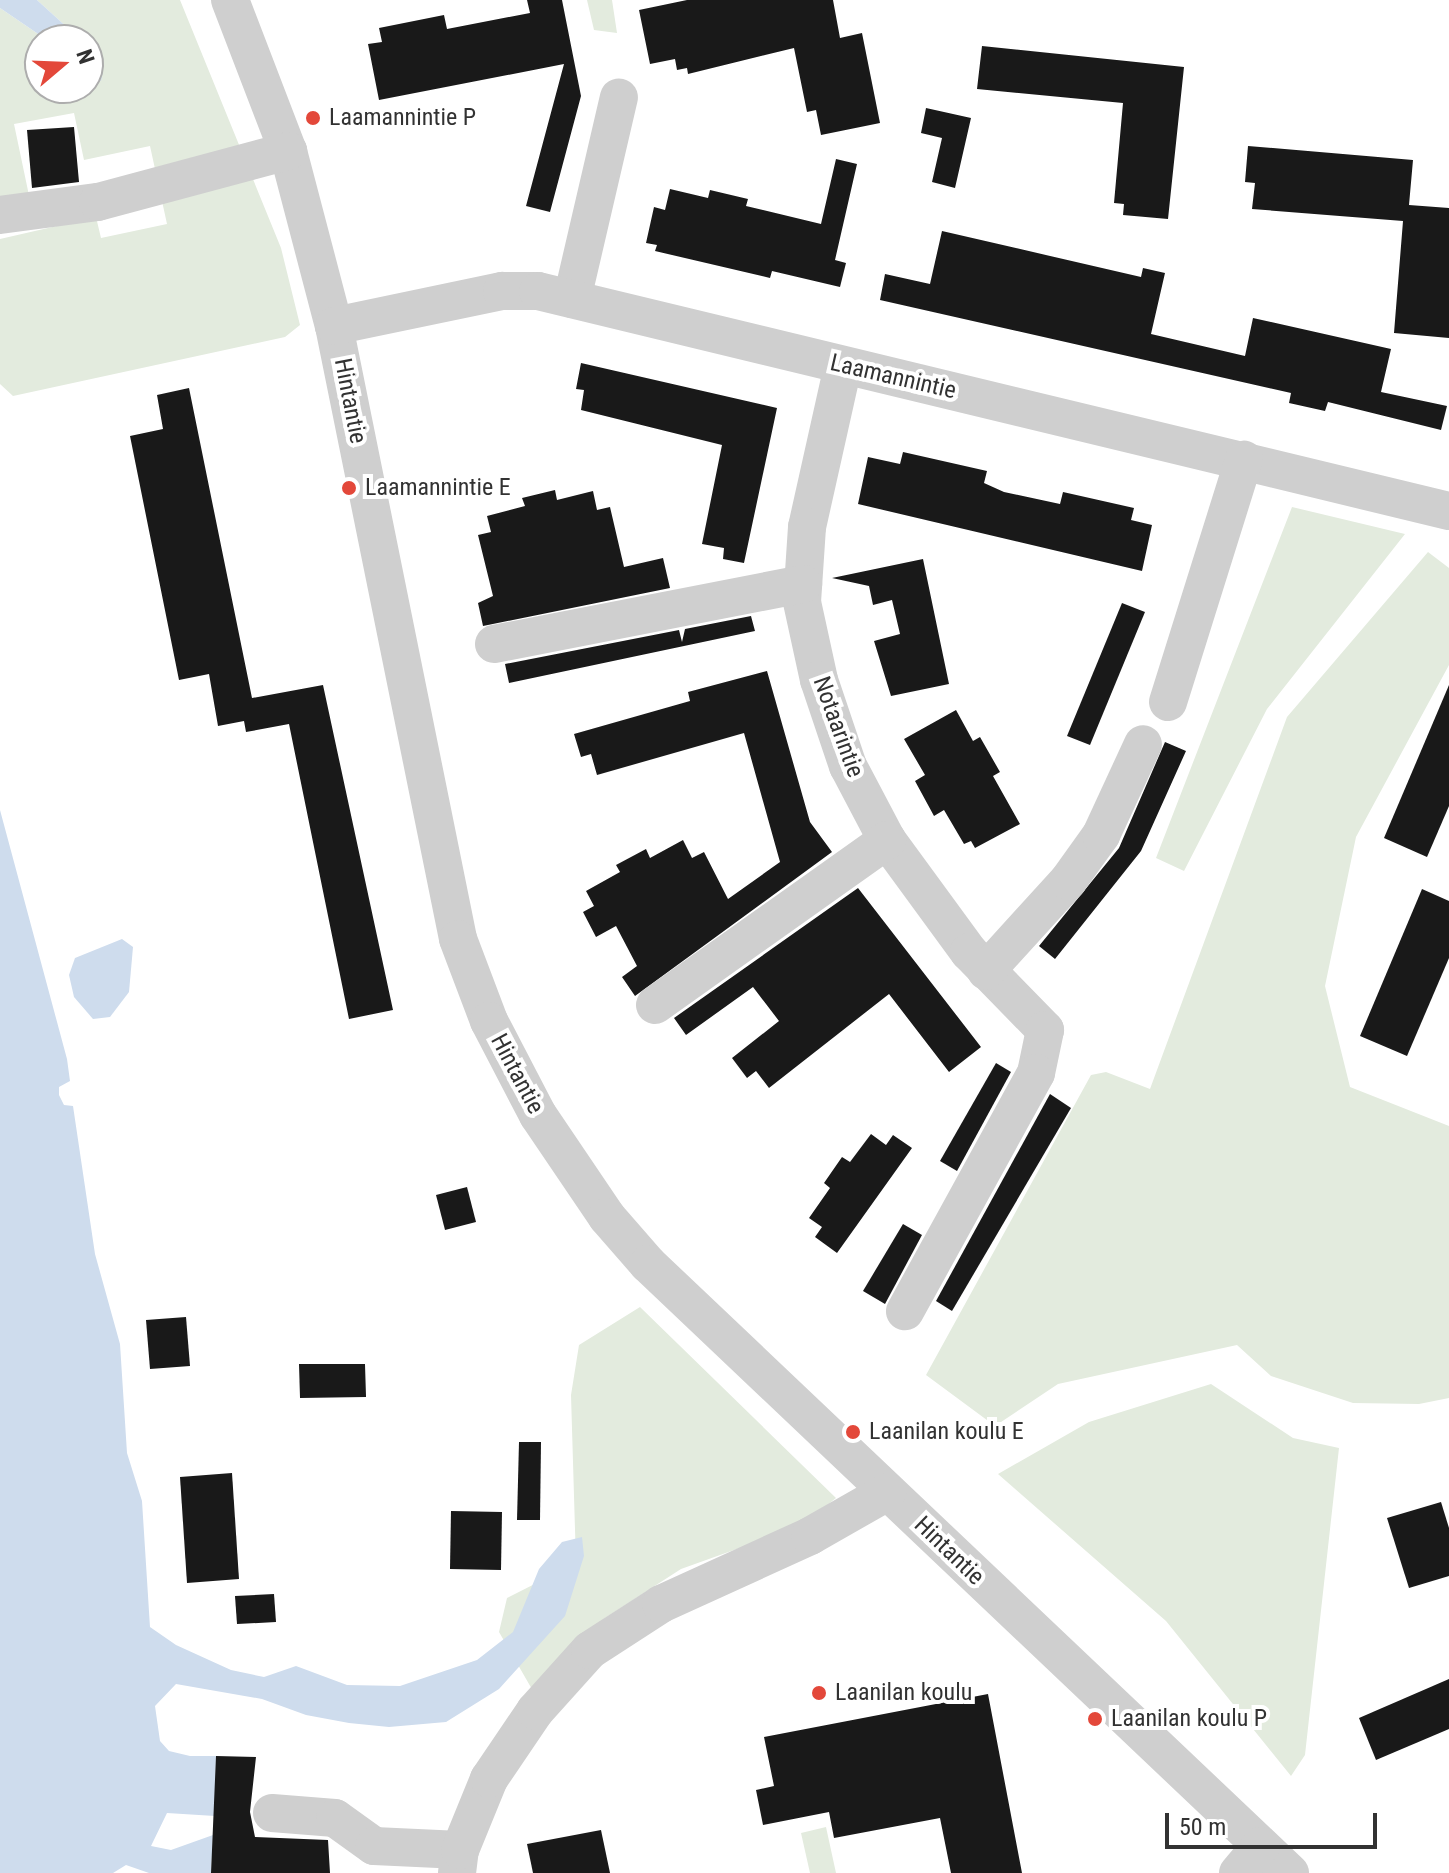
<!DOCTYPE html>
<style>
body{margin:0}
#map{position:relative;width:1449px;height:1873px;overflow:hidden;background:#fff;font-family:"Roboto Condensed",sans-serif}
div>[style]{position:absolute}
.green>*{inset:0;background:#e3ebde}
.water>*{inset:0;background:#cedced}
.building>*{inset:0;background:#191919}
.minor>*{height:38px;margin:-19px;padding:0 19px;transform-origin:19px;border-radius:19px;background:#cfcfcf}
.dots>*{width:22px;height:22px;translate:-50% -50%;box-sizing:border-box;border:4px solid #fff;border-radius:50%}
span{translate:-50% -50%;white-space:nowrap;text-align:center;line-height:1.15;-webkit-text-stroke:8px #fff;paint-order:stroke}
.poi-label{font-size:24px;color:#323232}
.left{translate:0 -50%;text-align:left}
.street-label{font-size:24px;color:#323232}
.north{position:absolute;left:24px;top:24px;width:80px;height:80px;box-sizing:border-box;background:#fff;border:2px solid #adadad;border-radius:50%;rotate:71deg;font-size:22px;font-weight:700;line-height:32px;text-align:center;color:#323232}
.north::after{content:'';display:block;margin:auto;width:28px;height:36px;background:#e3483a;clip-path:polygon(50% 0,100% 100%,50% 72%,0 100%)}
.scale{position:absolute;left:1165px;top:1813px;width:212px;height:36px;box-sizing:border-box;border:4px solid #323232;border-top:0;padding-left:10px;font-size:24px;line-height:28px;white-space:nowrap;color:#323232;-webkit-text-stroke:6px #fff;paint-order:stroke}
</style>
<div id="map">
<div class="green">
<div style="clip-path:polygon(37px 0,180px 0,281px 248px,300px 325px,285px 337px,13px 396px,0 384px,0 239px,96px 217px,101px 238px,167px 224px,150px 146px,84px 160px,74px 113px,14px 124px,31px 205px,0 205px,0 8px,47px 40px,40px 40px,40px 88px,88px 88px,88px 71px,100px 80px,103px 71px,88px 40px,81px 40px)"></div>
<div style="clip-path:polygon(587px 0,612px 0,617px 33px,594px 30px)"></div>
<div style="clip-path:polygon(1292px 507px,1405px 534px,1267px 709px,1184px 871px,1156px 858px)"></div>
<div style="clip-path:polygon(1428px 552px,1449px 568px,1449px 665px,1356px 837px,1325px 986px,1350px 1087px,1449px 1126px,1449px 1398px,1419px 1404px,1353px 1403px,1271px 1376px,1237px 1345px,1058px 1384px,995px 1426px,926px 1375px,1091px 1075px,1106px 1072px,1150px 1089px,1287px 717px)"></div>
<div style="clip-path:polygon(640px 1307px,836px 1498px,801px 1526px,681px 1569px,605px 1618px,533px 1691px,499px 1632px,507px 1598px,576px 1563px,571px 1395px,579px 1345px)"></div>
<div style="clip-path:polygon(1211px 1384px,1293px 1438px,1339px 1448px,1305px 1755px,1291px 1776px,1166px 1621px,998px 1474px,1089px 1422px)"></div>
<div style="clip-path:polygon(826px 1827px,836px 1873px,810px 1873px,801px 1833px)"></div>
</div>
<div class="water">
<div style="clip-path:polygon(0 0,37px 0,81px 40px,47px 40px,0 8px)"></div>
<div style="clip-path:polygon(88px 48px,103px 71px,101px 81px,88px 71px)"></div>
<div style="clip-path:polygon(0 810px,67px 1059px,70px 1081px,59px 1087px,59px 1095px,64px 1105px,73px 1106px,95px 1254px,120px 1344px,127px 1453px,142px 1501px,150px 1627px,176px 1645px,231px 1670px,264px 1677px,296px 1666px,347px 1685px,400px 1686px,477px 1660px,513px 1632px,539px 1569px,562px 1542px,582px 1537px,584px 1556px,565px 1616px,499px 1689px,446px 1722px,389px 1727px,349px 1723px,306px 1715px,262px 1699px,176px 1684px,155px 1706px,160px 1741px,169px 1751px,190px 1756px,216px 1756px,215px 1816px,167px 1813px,151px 1846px,171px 1850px,213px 1835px,211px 1873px,149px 1873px,126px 1865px,113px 1873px,0 1873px)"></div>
<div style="clip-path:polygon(122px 939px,133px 947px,129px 992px,110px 1017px,93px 1019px,74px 997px,69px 975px,75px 958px)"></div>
</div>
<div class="building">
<div style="clip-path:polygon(527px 0,562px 0,581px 96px,550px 212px,526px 206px,564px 64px,379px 100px,368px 44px,382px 42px,379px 28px,444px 15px,447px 29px,530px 13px)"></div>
<div style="clip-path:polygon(687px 0,833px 0,840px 38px,862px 33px,880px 123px,821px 135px,816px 110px,807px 112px,794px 48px,688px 74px,687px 68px,677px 70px,675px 59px,650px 64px,639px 10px)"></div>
<div style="clip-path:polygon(982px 46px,1184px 67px,1168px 219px,1123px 215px,1124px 204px,1114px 203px,1123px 103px,977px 89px)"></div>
<div style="clip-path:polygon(926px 108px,971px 118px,955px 188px,932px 182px,942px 138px,921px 133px)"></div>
<div style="clip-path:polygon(74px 127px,79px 182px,32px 188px,27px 130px)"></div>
<div style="clip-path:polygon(1248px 146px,1413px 160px,1409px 205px,1449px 208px,1449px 338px,1394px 333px,1403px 221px,1252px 209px,1255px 183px,1245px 182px)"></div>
<div style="clip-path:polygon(836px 159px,857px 164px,835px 260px,846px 263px,840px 287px,772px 271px,770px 278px,655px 251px,657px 245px,646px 243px,654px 207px,665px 210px,670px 189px,708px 198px,710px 190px,748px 199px,746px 206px,821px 224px)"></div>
<div style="clip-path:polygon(942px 231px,1141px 277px,1143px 268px,1165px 273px,1151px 334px,1245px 356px,1253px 318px,1391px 349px,1381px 392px,1447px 406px,1441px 430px,1328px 402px,1325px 411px,1289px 403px,1291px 393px,880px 300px,885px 274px,930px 284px)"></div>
<div style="clip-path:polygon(581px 363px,777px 408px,744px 563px,723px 559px,724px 548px,702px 544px,722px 445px,581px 410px,584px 390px,576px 389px)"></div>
<div style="clip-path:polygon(189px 388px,252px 698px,323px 685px,393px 1010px,349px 1019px,289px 724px,246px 732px,244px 721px,218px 726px,209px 674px,179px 680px,130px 436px,163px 429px,157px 395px)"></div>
<div style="clip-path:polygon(903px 452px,987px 471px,984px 483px,1004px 492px,1060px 504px,1063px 492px,1134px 508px,1131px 520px,1152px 525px,1142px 571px,858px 504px,868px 457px,900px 464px)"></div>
<div style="clip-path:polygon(555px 490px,557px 500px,593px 491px,597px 510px,610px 507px,624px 567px,663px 558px,670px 588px,483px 626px,478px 603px,493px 596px,478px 535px,491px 532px,487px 516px,525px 506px,522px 498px)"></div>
<div style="clip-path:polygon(923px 559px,949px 684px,891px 696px,874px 641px,900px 634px,892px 600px,873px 605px,869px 586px,832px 578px)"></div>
<div style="clip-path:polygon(1122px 603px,1145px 612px,1090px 745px,1067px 736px)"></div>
<div style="clip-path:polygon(751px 616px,755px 631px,509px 683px,505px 664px,679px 630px,682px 642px,685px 629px)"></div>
<div style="clip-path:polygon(767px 671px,810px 822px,832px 852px,635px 996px,622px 977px,637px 966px,616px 926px,596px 937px,583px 912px,594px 906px,586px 891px,620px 872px,616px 865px,646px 849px,650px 858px,683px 840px,692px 858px,704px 852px,728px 899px,780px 862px,744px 733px,597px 775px,591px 754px,581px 757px,574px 734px,690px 701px,688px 692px)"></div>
<div style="clip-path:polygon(1449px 685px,1449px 806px,1427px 857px,1384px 838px)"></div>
<div style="clip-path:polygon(956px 710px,973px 741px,980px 737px,1000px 772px,993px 776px,1020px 824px,975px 848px,971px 841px,964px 844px,944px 810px,934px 816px,915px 781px,925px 775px,904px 739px)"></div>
<div style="clip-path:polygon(1165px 742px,1186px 751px,1141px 851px,1055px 959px,1039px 946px,1119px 848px)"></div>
<div style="clip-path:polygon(858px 888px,981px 1047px,949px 1072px,889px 994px,769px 1088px,756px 1071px,747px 1078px,732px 1058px,779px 1021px,753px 987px,686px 1035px,674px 1018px)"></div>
<div style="clip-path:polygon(1422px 889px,1449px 901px,1449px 958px,1407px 1056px,1360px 1036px)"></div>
<div style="clip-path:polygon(996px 1063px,1011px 1072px,957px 1171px,940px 1161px)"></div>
<div style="clip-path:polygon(1050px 1094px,1071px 1108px,952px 1311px,936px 1301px)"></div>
<div style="clip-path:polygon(871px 1134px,886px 1145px,893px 1135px,912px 1148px,837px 1253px,815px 1237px,822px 1227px,809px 1218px,830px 1188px,824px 1183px,842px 1157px,850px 1162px)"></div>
<div style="clip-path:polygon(467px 1187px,476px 1222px,445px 1230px,436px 1195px)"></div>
<div style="clip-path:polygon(903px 1224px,922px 1235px,885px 1304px,863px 1291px)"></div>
<div style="clip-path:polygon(186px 1317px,190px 1366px,150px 1369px,146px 1320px)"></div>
<div style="clip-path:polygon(299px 1364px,365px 1364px,366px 1397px,300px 1398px)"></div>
<div style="clip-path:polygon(519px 1442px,541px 1442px,540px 1520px,517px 1520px)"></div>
<div style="clip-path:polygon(232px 1473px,239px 1579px,187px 1583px,180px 1477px)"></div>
<div style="clip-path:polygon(1441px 1502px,1449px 1528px,1449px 1576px,1409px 1588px,1387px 1518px)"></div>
<div style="clip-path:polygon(451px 1511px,502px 1512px,501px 1570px,450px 1569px)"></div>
<div style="clip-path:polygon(274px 1594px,276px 1622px,237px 1624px,235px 1596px)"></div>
<div style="clip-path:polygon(1449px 1679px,1449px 1729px,1376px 1760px,1359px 1718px)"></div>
<div style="clip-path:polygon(988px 1694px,1022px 1873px,951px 1873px,940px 1818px,834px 1838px,829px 1812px,763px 1825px,756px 1790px,774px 1786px,764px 1737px)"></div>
<div style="clip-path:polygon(216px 1756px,256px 1757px,250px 1812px,255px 1837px,328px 1840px,330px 1873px,211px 1873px)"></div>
<div style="clip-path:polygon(601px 1830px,610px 1873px,533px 1873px,527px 1844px)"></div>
</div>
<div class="minor">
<div style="left:230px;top:0;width:162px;rotate:69deg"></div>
<div style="left:288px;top:151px;width:181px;rotate:75.3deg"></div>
<div style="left:334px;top:326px;width:625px;rotate:78.56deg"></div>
<div style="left:458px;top:939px;width:88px;rotate:69.3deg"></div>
<div style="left:489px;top:1021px;width:106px;rotate:62.5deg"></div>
<div style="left:538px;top:1115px;width:123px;rotate:55.9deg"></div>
<div style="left:607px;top:1217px;width:62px;rotate:48.9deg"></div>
<div style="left:648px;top:1264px;width:885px;rotate:43.49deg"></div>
<div style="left:0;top:215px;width:99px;rotate:-7.6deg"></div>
<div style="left:98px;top:202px;width:197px;rotate:-15deg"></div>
<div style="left:572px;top:299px;width:207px;rotate:-76.9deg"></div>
<div style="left:334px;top:326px;width:172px;rotate:-11.8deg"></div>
<div style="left:502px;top:291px;width:36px"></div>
<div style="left:538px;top:291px;width:937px;rotate:13.58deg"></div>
<div style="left:843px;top:366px;width:165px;rotate:102.6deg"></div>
<div style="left:807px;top:527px;width:75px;rotate:93.8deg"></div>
<div style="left:802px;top:602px;width:80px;rotate:77.7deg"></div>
<div style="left:819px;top:680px;width:91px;rotate:71.4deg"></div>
<div style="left:848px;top:766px;width:84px;rotate:62.2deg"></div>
<div style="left:887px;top:840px;width:139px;rotate:53.8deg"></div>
<div style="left:969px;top:952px;width:109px;rotate:45.7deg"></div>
<div style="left:1045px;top:1030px;width:44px;rotate:101.8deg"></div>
<div style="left:1036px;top:1073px;width:272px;rotate:118.8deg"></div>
<div style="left:494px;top:644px;width:315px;rotate:-11deg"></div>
<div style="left:1168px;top:702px;width:254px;rotate:-72.6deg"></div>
<div style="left:986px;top:971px;width:122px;rotate:-47.7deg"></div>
<div style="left:1068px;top:881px;width:57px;rotate:-54.3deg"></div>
<div style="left:1101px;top:835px;width:100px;rotate:-65.2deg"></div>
<div style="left:655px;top:1005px;width:285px;rotate:-35.4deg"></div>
<div style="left:272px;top:1813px;width:63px;rotate:4.5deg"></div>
<div style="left:335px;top:1818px;width:48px;rotate:35.7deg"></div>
<div style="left:374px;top:1846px;width:86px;rotate:2.7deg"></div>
<div style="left:457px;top:1873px;width:23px;rotate:-83deg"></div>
<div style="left:460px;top:1850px;width:77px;rotate:-67.8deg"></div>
<div style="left:489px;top:1779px;width:82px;rotate:-55.9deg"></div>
<div style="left:535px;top:1711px;width:82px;rotate:-48deg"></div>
<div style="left:590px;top:1650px;width:85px;rotate:-32.9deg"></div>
<div style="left:661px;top:1604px;width:164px;rotate:-24.5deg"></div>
<div style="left:810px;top:1536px;width:89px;rotate:-29.7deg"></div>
<div style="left:1238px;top:1873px;width:35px;rotate:-50deg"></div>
</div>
<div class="dots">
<div style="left:313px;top:118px;background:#e3483a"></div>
<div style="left:349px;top:488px;background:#e3483a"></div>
<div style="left:853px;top:1432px;background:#e3483a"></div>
<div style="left:819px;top:1693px;background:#e3483a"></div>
<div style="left:1095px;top:1719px;background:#e3483a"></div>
</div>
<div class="poi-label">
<span class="left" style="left:329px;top:118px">Laamannintie P</span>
<span class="left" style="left:365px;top:488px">Laamannintie E</span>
<span class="left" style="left:869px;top:1432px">Laanilan koulu E</span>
<span class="left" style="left:835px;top:1693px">Laanilan koulu</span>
<span class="left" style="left:1111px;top:1719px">Laanilan koulu P</span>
</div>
<div class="street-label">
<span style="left:893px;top:377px;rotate:13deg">Laamannintie</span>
<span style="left:350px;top:401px;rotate:79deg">Hintantie</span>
<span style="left:838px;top:727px;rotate:70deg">Notaarintie</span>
<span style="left:517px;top:1074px;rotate:62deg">Hintantie</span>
<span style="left:949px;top:1551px;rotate:44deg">Hintantie</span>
</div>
<div class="north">N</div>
<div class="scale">50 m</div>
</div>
